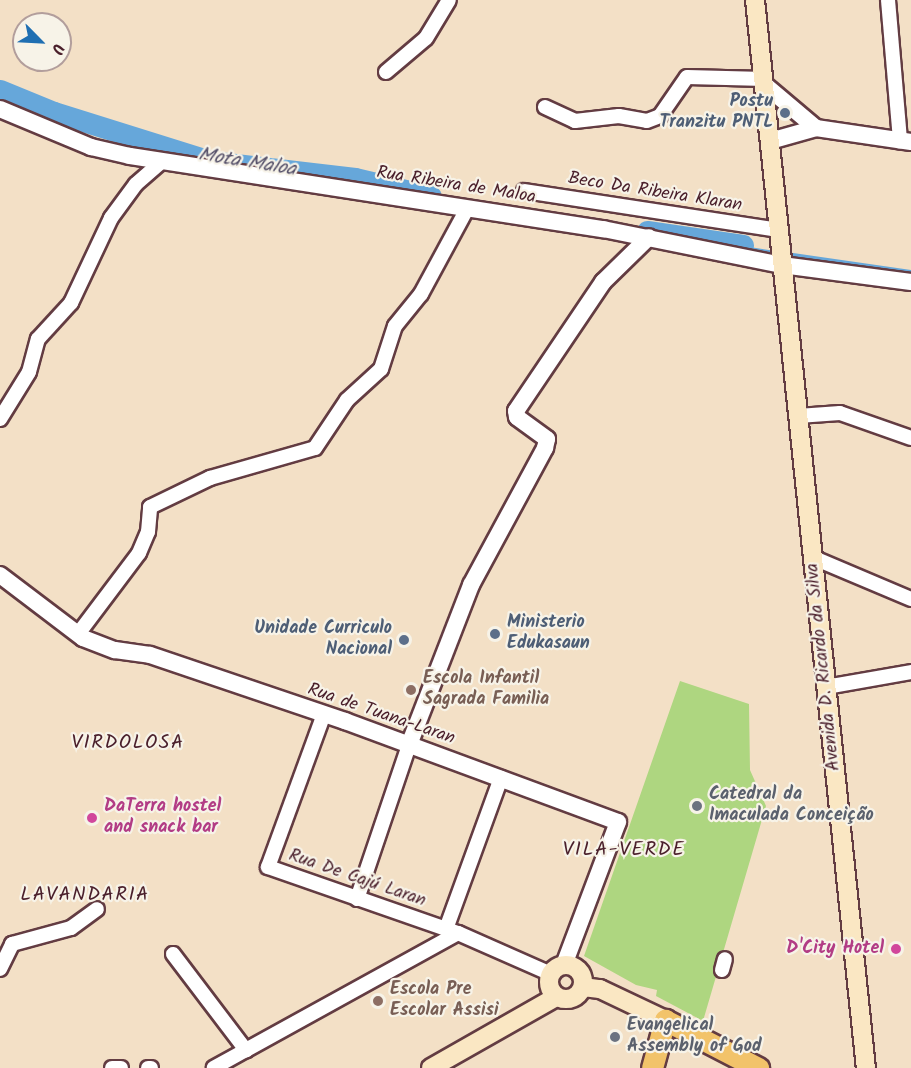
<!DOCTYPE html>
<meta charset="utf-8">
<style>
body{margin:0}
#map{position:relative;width:911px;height:1068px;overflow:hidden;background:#f3e0c6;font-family:Kalam,sans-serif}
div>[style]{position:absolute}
.green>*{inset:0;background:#aed680}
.stream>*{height:4px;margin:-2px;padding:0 2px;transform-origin:2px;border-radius:2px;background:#66a7da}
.river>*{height:21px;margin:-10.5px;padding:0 10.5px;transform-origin:10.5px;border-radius:10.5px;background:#66a7da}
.roads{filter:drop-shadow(2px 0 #633c42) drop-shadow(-2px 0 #633c42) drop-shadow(0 2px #633c42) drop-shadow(0 -2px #633c42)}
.minor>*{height:14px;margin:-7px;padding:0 7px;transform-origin:7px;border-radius:7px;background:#fff}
.tertiary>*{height:16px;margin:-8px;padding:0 8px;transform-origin:8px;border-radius:8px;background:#fff}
.secondary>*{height:18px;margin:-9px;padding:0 9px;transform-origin:9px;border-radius:9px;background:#fae7c3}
.secondary>.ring{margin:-9px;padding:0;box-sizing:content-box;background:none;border:18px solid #fae7c3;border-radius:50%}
.primary>*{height:21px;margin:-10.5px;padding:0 10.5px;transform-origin:10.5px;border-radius:10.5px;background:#f2c36a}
.dots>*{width:16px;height:16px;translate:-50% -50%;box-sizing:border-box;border:3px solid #f7f3e8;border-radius:50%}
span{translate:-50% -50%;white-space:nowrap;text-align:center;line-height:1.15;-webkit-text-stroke:4.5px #f7f3e8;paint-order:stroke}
.service-label{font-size:18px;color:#4e5e75;font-weight:700}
.right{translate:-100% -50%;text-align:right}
.left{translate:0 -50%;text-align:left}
.street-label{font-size:18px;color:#4a1f2b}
.education-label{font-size:18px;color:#785e54;font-weight:700}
.worship-label{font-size:18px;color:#5b616d;font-weight:700}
.hotel-label{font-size:18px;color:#b23c85;font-weight:700}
.water-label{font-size:20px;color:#544f68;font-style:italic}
.neighbourhood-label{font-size:20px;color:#4a1f2b;letter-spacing:1.5px}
.north{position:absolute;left:12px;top:12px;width:60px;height:60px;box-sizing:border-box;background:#f7f3e8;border:2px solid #b29e9c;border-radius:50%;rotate:114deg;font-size:16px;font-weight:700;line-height:24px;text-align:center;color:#4a1f2b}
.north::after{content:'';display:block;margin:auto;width:21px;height:27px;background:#1f6fb2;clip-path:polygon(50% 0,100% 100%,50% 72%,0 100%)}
</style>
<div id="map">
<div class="green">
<div style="clip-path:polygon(680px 681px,749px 704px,750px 770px,766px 806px,703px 1021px,656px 996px,657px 990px,636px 985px,584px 956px)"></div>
</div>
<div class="stream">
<div style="left:0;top:94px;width:156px;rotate:21.5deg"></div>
<div style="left:711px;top:243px;width:65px;rotate:8.9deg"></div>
<div style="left:786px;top:254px;width:126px;rotate:8.2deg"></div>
</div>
<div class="river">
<div style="left:0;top:90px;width:58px;rotate:22.2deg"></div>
<div style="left:54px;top:112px;width:164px;rotate:17.4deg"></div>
<div style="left:210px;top:161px;width:146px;rotate:6.7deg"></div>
<div style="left:355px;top:178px;width:78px;rotate:13.3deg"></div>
<div style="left:647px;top:231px;width:97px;rotate:8.3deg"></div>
</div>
<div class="roads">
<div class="minor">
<div style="left:888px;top:0;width:142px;rotate:85.1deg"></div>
<div style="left:386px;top:72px;width:52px;rotate:-40.4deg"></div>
<div style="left:426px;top:38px;width:44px;rotate:-58.8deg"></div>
<div style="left:545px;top:107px;width:33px;rotate:25deg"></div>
<div style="left:575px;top:121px;width:44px;rotate:-6.5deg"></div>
<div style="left:619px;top:116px;width:28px;rotate:10deg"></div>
<div style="left:647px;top:121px;width:14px;rotate:-21deg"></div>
<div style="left:660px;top:116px;width:47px;rotate:-55.3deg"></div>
<div style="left:687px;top:77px;width:78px;rotate:1.5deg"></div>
<div style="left:524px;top:191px;width:259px;rotate:8.7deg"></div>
<div style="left:798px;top:416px;width:42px;rotate:-4.1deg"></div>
<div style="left:840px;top:413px;width:75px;rotate:19.4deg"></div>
<div style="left:0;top:419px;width:55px;rotate:-58.3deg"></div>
<div style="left:29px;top:372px;width:34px;rotate:-75deg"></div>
<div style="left:38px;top:339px;width:49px;rotate:-47.5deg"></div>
<div style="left:71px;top:303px;width:94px;rotate:-64.8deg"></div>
<div style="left:111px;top:218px;width:42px;rotate:-53.7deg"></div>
<div style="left:136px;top:184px;width:35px;rotate:-41deg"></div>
<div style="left:814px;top:558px;width:105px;rotate:22.9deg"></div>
<div style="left:78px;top:634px;width:101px;rotate:-53deg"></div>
<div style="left:139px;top:553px;width:23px;rotate:-67deg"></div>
<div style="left:148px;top:532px;width:25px;rotate:-85deg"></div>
<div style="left:150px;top:507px;width:67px;rotate:-25.8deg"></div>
<div style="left:210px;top:478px;width:109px;rotate:-15.9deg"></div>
<div style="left:315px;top:448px;width:58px;rotate:-56.3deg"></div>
<div style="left:347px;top:400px;width:46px;rotate:-42.4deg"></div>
<div style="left:381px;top:369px;width:45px;rotate:-72deg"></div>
<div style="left:395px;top:326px;width:41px;rotate:-50.9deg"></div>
<div style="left:421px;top:294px;width:97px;rotate:-61.6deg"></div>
<div style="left:826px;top:687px;width:86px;rotate:-10deg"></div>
<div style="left:324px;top:714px;width:163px;rotate:110.1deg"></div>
<div style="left:268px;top:867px;width:201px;rotate:19.2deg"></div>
<div style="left:458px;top:933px;width:102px;rotate:23.8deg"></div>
<div style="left:357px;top:899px;width:163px;rotate:-71.3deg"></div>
<div style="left:446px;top:929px;width:161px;rotate:-70deg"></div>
<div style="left:173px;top:954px;width:121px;rotate:52.8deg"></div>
<div style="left:246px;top:1050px;width:37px;rotate:151deg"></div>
<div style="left:0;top:969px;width:28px;rotate:-64deg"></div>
<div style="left:12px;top:944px;width:61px;rotate:-15.2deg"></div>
<div style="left:71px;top:928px;width:32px;rotate:-36deg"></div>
<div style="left:722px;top:970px;width:11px;rotate:-75deg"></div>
<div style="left:246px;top:1050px;width:242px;rotate:-28.9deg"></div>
<div style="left:112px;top:1068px;width:9px"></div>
<div style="left:148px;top:1068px;width:3px"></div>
</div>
<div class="tertiary">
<div style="left:766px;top:86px;width:65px;rotate:40deg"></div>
<div style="left:816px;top:128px;width:96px;rotate:8.4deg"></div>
<div style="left:0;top:109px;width:99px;rotate:22.7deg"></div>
<div style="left:91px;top:147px;width:40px;rotate:13deg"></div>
<div style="left:130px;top:156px;width:479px;rotate:8.8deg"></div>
<div style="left:603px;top:229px;width:183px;rotate:11.4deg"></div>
<div style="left:782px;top:265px;width:130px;rotate:7.5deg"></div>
<div style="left:770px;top:141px;width:48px;rotate:-15.8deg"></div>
<div style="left:0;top:575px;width:104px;rotate:37.2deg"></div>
<div style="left:83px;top:638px;width:34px;rotate:21deg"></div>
<div style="left:115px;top:650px;width:35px;rotate:8deg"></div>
<div style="left:150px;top:655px;width:206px;rotate:18.7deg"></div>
<div style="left:345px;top:721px;width:291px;rotate:20.3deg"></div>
<div style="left:618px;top:822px;width:153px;rotate:110.7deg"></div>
<div style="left:409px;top:745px;width:172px;rotate:-68.8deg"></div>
<div style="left:471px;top:585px;width:156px;rotate:-61.6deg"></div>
<div style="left:545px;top:448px;width:9px;rotate:-77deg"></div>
<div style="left:547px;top:439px;width:37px;rotate:-144deg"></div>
<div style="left:517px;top:417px;width:6px;rotate:-99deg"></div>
<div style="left:516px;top:411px;width:156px;rotate:-56deg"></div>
<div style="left:603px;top:282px;width:64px;rotate:-44.4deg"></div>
</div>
<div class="secondary">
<div style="left:755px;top:0;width:1074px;rotate:84.07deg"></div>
<div class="ring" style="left:549px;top:965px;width:16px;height:16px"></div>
<div style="left:583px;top:987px;width:17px;rotate:7deg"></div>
<div style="left:600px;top:989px;width:72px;rotate:25.5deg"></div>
<div style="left:431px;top:1068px;width:144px;rotate:-29.6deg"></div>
</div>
<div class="primary">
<div style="left:652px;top:1068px;width:50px;rotate:-74.8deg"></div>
<div style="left:665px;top:1020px;width:105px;rotate:27.3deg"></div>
</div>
</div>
<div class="dots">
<div style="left:785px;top:113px;background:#5c6f8a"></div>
<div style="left:495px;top:634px;background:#5c6f8a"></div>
<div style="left:404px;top:640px;background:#5c6f8a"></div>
<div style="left:411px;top:690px;background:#8d6e63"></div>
<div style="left:697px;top:806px;background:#6b7280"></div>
<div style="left:92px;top:818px;background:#d1479c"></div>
<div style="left:896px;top:949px;background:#d1479c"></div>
<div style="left:378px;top:1001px;background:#8d6e63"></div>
<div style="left:615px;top:1037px;background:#6b7280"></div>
</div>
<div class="service-label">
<span class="right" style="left:773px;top:113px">Postu<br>Tranzitu PNTL</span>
<span class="left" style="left:507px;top:634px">Ministerio<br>Edukasaun</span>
<span class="right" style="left:392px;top:640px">Unidade Curriculo<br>Nacional</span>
</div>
<div class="street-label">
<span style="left:456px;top:186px;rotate:9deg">Rua Ribeira de Maloa</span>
<span style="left:655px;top:193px;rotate:9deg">Beco Da Ribeira Klaran</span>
<span style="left:824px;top:667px;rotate:-96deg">Avenida D. Ricardo da Silva</span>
<span style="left:381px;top:715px;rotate:19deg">Rua de Tuana-Laran</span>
<span style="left:357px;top:879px;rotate:19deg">Rua De Cajú Laran</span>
</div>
<div class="education-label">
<span class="left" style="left:423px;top:690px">Escola Infantil<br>Sagrada Familia</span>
<span class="left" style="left:390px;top:1001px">Escola Pre<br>Escolar Assisi</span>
</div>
<div class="worship-label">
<span class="left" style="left:709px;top:806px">Catedral da<br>Imaculada Conceição</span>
<span class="left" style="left:627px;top:1037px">Evangelical<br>Assembly of God</span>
</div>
<div class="hotel-label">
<span class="left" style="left:104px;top:818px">DaTerra hostel<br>and snack bar</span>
<span class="right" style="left:884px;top:949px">D'City Hotel</span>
</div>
<div class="water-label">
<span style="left:247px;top:163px;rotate:9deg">Mota Maloa</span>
</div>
<div class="neighbourhood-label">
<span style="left:128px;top:743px">VIRDOLOSA</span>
<span style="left:624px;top:850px">VILA-VERDE</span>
<span style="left:85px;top:895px">LAVANDARIA</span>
</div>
<div class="north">U</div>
</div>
